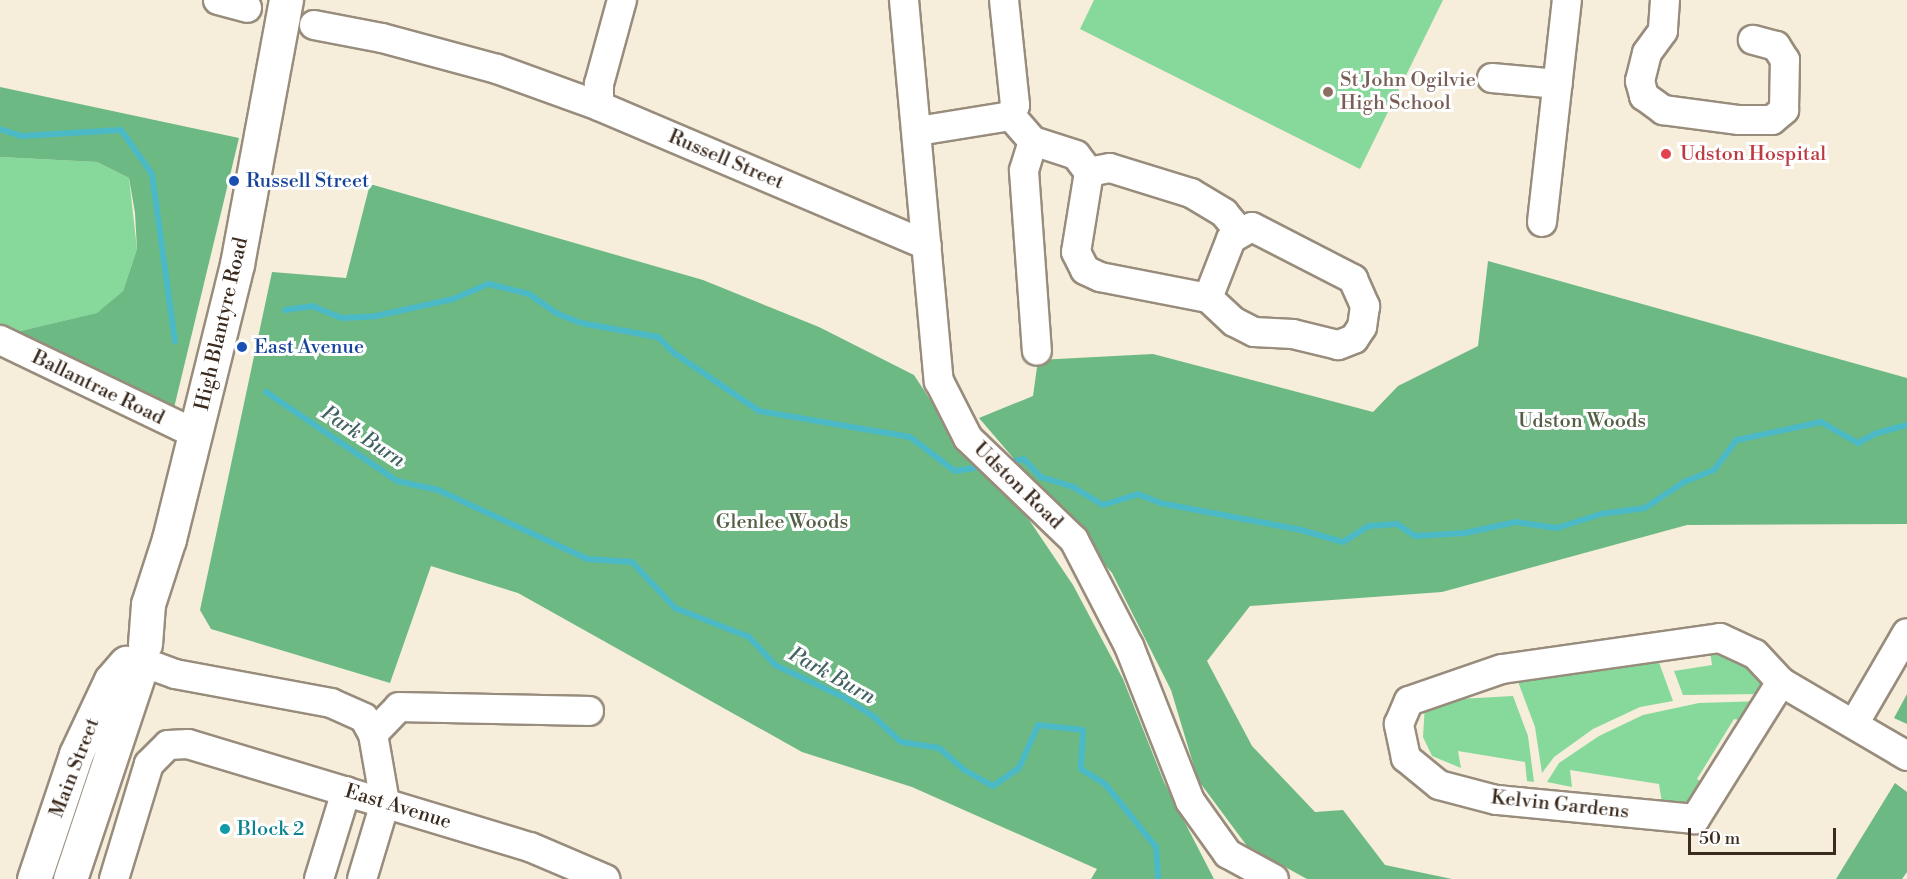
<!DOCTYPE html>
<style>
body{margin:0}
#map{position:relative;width:1907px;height:879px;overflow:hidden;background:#f6edda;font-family:"Libre Bodoni",serif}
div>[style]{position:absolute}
.green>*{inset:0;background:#86d99b}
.forest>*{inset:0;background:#6cb983}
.stream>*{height:6px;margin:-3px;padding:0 3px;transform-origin:3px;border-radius:3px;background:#4cb9c7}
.roads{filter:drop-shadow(2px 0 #988c7c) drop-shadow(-2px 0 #988c7c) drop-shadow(0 2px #988c7c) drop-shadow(0 -2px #988c7c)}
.minor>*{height:28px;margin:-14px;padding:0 14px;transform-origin:14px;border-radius:14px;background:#fff}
.major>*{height:33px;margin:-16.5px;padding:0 16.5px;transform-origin:16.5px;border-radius:16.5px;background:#fff}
.dots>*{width:16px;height:16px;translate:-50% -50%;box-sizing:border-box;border:3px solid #fff;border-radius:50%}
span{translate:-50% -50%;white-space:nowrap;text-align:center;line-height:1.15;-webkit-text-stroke:6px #fff;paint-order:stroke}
.education-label{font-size:20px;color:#785e54}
.left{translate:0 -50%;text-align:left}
.health-label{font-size:20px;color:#be3a42}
.street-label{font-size:20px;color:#3b2a1e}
.transit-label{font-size:20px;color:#164399}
.park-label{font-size:20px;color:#525f44}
.culture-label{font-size:20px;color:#0d838f}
.water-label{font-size:21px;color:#426362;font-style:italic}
.scale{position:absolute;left:1688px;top:828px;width:148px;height:27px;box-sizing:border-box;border:3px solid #3b2a1e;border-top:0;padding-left:8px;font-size:18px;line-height:21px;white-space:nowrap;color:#3b2a1e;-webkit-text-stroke:4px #fff;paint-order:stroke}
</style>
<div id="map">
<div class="green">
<div style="clip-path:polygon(1094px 0,1443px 0,1360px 169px,1080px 29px)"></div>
<div style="clip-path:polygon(0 157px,97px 162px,129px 178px,137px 249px,123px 291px,98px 313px,16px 332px,0 324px)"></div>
<div style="clip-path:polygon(1710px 651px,1727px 651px,1764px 677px,1760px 694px,1683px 695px,1674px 671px,1712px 665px)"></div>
<div style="clip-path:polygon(1657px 657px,1673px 701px,1640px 707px,1593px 729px,1554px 757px,1542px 773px,1535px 727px,1517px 679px)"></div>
<div style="clip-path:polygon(1457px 690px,1459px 699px,1513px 696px,1528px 736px,1534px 782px,1527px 781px,1525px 762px,1458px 751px,1461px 768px,1432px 756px,1423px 737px,1425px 704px)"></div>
<div style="clip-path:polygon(1763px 701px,1751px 723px,1734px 719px,1697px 779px,1707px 786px,1698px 808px,1662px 803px,1659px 784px,1570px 770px,1572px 787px,1547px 782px,1559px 763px,1599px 736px,1643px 715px,1699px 703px)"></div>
</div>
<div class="forest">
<div style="clip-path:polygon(0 87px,239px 138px,174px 408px,16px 332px,97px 313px,123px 291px,137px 249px,135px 213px,129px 178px,97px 162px,0 157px)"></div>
<div style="clip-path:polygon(370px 184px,703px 280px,819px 327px,914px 375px,952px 433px,1019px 505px,1073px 585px,1123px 679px,1164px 782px,1214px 879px,1091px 879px,1097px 869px,912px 787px,802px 752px,518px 593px,431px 566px,390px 683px,211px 629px,200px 610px,272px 272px,346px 278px)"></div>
<div style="clip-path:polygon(1488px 261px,1907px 378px,1907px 524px,1687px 525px,1442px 592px,1250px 606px,1207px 661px,1252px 746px,1315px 812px,1343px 810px,1385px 865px,1452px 879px,1307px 879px,1247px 846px,1198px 780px,1171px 690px,1112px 573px,979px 418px,1033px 396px,1038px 360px,1153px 354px,1373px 412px,1398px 386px,1478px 346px)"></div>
<div style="clip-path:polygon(1907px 694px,1907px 724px,1894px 718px)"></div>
<div style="clip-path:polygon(1895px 783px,1907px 792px,1907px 872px,1902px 879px,1836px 879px)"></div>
</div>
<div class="stream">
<div style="left:0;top:129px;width:22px;rotate:18deg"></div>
<div style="left:21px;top:136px;width:100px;rotate:-3.4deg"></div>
<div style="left:121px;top:130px;width:54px;rotate:54.8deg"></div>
<div style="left:152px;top:174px;width:169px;rotate:82.2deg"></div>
<div style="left:285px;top:310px;width:27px;rotate:-8deg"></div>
<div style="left:312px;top:306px;width:32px;rotate:22deg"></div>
<div style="left:342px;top:318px;width:34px;rotate:-3deg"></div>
<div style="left:376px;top:316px;width:79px;rotate:-12.4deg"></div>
<div style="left:453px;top:299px;width:39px;rotate:-23deg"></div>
<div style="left:489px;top:284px;width:41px;rotate:14deg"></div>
<div style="left:529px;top:294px;width:35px;rotate:35deg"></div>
<div style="left:558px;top:314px;width:25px;rotate:21deg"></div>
<div style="left:581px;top:323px;width:78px;rotate:10.3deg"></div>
<div style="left:658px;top:337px;width:23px;rotate:45deg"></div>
<div style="left:674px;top:353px;width:103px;rotate:34.3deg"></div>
<div style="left:759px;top:411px;width:153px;rotate:9.8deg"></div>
<div style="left:910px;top:437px;width:56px;rotate:37.1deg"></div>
<div style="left:955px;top:471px;width:30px;rotate:-9deg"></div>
<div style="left:266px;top:392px;width:158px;rotate:34.2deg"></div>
<div style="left:397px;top:481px;width:42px;rotate:12.4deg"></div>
<div style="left:438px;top:490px;width:164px;rotate:24.8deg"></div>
<div style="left:587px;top:559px;width:45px;rotate:3.8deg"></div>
<div style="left:632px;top:562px;width:63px;rotate:46.9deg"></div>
<div style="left:675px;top:608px;width:79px;rotate:21.4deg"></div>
<div style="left:749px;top:637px;width:38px;rotate:47deg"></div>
<div style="left:775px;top:665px;width:77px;rotate:25.2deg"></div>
<div style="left:845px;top:698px;width:33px;rotate:33deg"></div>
<div style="left:873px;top:716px;width:38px;rotate:43deg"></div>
<div style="left:901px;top:742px;width:38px;rotate:9deg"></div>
<div style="left:939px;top:748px;width:32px;rotate:41deg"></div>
<div style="left:963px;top:769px;width:34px;rotate:30deg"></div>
<div style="left:993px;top:786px;width:32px;rotate:-35deg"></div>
<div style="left:1019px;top:768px;width:47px;rotate:-66.2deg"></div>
<div style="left:1038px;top:725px;width:45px;rotate:6.3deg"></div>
<div style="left:1083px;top:730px;width:39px;rotate:93deg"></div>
<div style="left:1081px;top:769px;width:28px;rotate:32deg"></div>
<div style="left:1105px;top:784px;width:81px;rotate:51deg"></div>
<div style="left:1156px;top:847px;width:32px;rotate:86deg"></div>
<div style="left:1006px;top:462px;width:18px;rotate:-9deg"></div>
<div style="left:1024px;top:459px;width:25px;rotate:47deg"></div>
<div style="left:1041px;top:477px;width:34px;rotate:17deg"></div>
<div style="left:1073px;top:487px;width:35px;rotate:31deg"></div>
<div style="left:1103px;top:505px;width:37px;rotate:-17deg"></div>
<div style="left:1138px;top:494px;width:24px;rotate:22deg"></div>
<div style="left:1160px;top:503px;width:144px;rotate:10.8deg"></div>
<div style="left:1301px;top:530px;width:44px;rotate:15.9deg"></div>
<div style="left:1343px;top:542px;width:31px;rotate:-32deg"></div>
<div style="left:1369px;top:526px;width:28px;rotate:-4deg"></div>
<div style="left:1397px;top:524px;width:22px;rotate:34deg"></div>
<div style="left:1415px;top:536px;width:50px;rotate:-3.4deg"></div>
<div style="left:1465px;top:533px;width:52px;rotate:-12.2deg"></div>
<div style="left:1516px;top:522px;width:41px;rotate:8.3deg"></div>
<div style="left:1557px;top:528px;width:46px;rotate:-17.7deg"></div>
<div style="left:1601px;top:514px;width:44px;rotate:-7.8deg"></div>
<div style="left:1645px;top:508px;width:47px;rotate:-33.7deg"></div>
<div style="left:1684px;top:482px;width:32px;rotate:-22deg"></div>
<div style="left:1714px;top:470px;width:38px;rotate:-53deg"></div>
<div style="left:1737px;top:440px;width:86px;rotate:-12.1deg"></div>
<div style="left:1821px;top:422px;width:43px;rotate:29.6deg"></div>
<div style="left:1858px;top:443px;width:21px;rotate:-28deg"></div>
<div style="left:1877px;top:433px;width:31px;rotate:-15deg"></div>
</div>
<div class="roads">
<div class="minor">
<div style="left:218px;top:0;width:30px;rotate:15deg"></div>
<div style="left:904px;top:0;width:383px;rotate:84.8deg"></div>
<div style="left:939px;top:381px;width:64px;rotate:63deg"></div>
<div style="left:968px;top:438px;width:147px;rotate:43.9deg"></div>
<div style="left:1074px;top:540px;width:119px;rotate:62.6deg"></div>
<div style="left:1129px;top:646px;width:167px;rotate:68.5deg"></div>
<div style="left:1190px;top:801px;width:65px;rotate:54.4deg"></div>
<div style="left:1228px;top:854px;width:52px;rotate:28.5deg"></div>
<div style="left:1004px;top:0;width:106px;rotate:84deg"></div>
<div style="left:1015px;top:105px;width:12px;rotate:110deg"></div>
<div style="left:1665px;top:0;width:31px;rotate:94deg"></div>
<div style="left:1663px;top:31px;width:27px;rotate:126deg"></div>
<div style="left:1647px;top:53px;width:29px;rotate:104deg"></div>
<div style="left:1640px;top:81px;width:16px;rotate:75deg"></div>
<div style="left:1644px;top:96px;width:24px;rotate:36deg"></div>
<div style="left:1663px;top:110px;width:77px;rotate:7.5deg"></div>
<div style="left:1739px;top:120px;width:33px"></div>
<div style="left:1772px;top:120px;width:16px;rotate:-40deg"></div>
<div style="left:1784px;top:110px;width:50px;rotate:-88.9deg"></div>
<div style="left:1785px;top:60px;width:17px;rotate:-123deg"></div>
<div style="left:1776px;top:46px;width:24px;rotate:-165deg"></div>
<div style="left:314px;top:25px;width:69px;rotate:10.8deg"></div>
<div style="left:382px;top:38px;width:119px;rotate:15.1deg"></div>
<div style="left:497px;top:69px;width:109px;rotate:19.9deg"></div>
<div style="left:599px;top:106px;width:356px;rotate:23deg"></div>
<div style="left:1492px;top:78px;width:66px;rotate:5.2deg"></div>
<div style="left:599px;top:106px;width:22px;rotate:-90deg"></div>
<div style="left:599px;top:84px;width:87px;rotate:-74.7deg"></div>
<div style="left:918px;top:131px;width:94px;rotate:-9.2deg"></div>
<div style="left:1011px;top:116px;width:33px;rotate:49deg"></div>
<div style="left:1033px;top:141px;width:45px;rotate:18deg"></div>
<div style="left:1076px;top:155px;width:21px;rotate:53deg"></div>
<div style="left:1089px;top:172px;width:81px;rotate:99.2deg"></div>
<div style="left:1076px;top:252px;width:20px;rotate:63deg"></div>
<div style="left:1085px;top:270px;width:17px;rotate:25deg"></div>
<div style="left:1100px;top:277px;width:110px;rotate:11deg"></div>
<div style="left:1033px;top:141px;width:31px;rotate:107deg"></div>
<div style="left:1024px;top:171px;width:180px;rotate:85.9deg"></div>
<div style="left:1089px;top:172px;width:21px;rotate:-11deg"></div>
<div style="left:1110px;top:168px;width:85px;rotate:17.2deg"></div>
<div style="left:1191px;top:193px;width:39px;rotate:31deg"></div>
<div style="left:1224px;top:213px;width:23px;rotate:50deg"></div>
<div style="left:1542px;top:222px;width:223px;rotate:-83.6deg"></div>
<div style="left:1252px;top:227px;width:114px;rotate:27.2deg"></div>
<div style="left:1353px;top:279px;width:30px;rotate:66deg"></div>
<div style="left:1365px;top:306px;width:21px;rotate:98deg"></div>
<div style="left:1362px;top:327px;width:14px;rotate:124deg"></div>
<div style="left:1354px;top:339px;width:17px;rotate:159deg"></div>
<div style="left:1338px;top:345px;width:46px;rotate:-166.3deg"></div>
<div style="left:1293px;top:334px;width:39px;rotate:-177deg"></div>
<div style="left:1254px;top:332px;width:22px;rotate:-153deg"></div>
<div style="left:1234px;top:322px;width:35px;rotate:-137deg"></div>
<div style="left:1208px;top:298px;width:63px;rotate:-68.7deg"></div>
<div style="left:1231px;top:239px;width:24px;rotate:-30deg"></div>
<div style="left:0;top:340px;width:217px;rotate:25.6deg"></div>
<div style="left:156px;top:667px;width:20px;rotate:20deg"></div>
<div style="left:175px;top:674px;width:159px;rotate:10.5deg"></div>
<div style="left:331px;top:703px;width:36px;rotate:24deg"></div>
<div style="left:364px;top:718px;width:18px;rotate:61deg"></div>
<div style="left:373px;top:734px;width:70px;rotate:80.1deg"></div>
<div style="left:385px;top:803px;width:79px;rotate:106.8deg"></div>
<div style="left:1781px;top:682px;width:162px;rotate:122.1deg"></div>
<div style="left:1695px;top:819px;width:200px;rotate:-174.5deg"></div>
<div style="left:1496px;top:800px;width:59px;rotate:-165.3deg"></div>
<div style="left:1439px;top:785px;width:43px;rotate:-140.7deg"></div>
<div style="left:1406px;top:758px;width:35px;rotate:-102deg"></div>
<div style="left:1399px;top:724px;width:25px;rotate:-67deg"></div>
<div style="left:1409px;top:701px;width:98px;rotate:-19deg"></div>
<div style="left:1502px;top:669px;width:220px;rotate:-8.1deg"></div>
<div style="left:1720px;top:638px;width:38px;rotate:25deg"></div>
<div style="left:1755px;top:654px;width:38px;rotate:47deg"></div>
<div style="left:1781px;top:682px;width:146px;rotate:30.4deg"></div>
<div style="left:1854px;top:724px;width:105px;rotate:-59.8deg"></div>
<div style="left:373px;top:734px;width:37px;rotate:-46deg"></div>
<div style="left:399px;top:707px;width:190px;rotate:1.2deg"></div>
<div style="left:114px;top:879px;width:120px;rotate:-73.1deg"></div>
<div style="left:149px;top:764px;width:27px;rotate:-45deg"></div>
<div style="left:168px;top:745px;width:20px;rotate:-3deg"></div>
<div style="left:188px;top:744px;width:357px;rotate:16.8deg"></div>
<div style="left:530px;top:847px;width:82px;rotate:23.1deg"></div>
<div style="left:319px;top:879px;width:92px;rotate:-72.9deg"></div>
</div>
<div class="major">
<div style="left:145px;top:644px;width:40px;rotate:-85.7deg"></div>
<div style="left:148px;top:604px;width:68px;rotate:-72.1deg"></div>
<div style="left:169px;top:539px;width:283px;rotate:-76.1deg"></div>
<div style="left:237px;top:264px;width:269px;rotate:-79.5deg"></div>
<div style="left:34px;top:879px;width:132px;rotate:-71.4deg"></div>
<div style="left:76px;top:754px;width:82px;rotate:-64.7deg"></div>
<div style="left:111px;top:680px;width:23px;rotate:-49deg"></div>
<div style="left:70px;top:879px;width:214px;rotate:-71.5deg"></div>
</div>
</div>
<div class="dots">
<div style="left:1328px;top:92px;background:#8d6e63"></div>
<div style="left:1666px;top:154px;background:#e0444e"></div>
<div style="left:234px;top:181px;background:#1a4fb4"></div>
<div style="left:242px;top:347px;background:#1a4fb4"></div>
<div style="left:225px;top:829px;background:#0f9aa8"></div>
</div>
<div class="education-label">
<span class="left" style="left:1340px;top:92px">St John Ogilvie<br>High School</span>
</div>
<div class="health-label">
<span class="left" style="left:1680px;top:154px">Udston Hospital</span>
</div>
<div class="street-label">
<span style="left:726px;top:160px;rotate:23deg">Russell Street</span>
<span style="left:222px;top:324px;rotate:-77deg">High Blantyre Road</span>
<span style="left:98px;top:388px;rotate:26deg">Ballantrae Road</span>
<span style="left:1018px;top:486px;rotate:44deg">Udston Road</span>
<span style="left:75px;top:768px;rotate:-69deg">Main Street</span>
<span style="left:1560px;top:805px;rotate:6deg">Kelvin Gardens</span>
<span style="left:398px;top:807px;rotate:17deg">East Avenue</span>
</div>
<div class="transit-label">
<span class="left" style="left:246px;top:181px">Russell Street</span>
<span class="left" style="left:254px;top:347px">East Avenue</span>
</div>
<div class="park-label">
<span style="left:1582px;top:421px">Udston Woods</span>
<span style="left:782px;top:522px">Glenlee Woods</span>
</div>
<div class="culture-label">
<span class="left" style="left:237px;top:829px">Block 2</span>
</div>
<div class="water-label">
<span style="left:363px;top:437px;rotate:33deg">Park Burn</span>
<span style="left:832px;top:676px;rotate:29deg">Park Burn</span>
</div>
<div class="scale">50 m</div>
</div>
